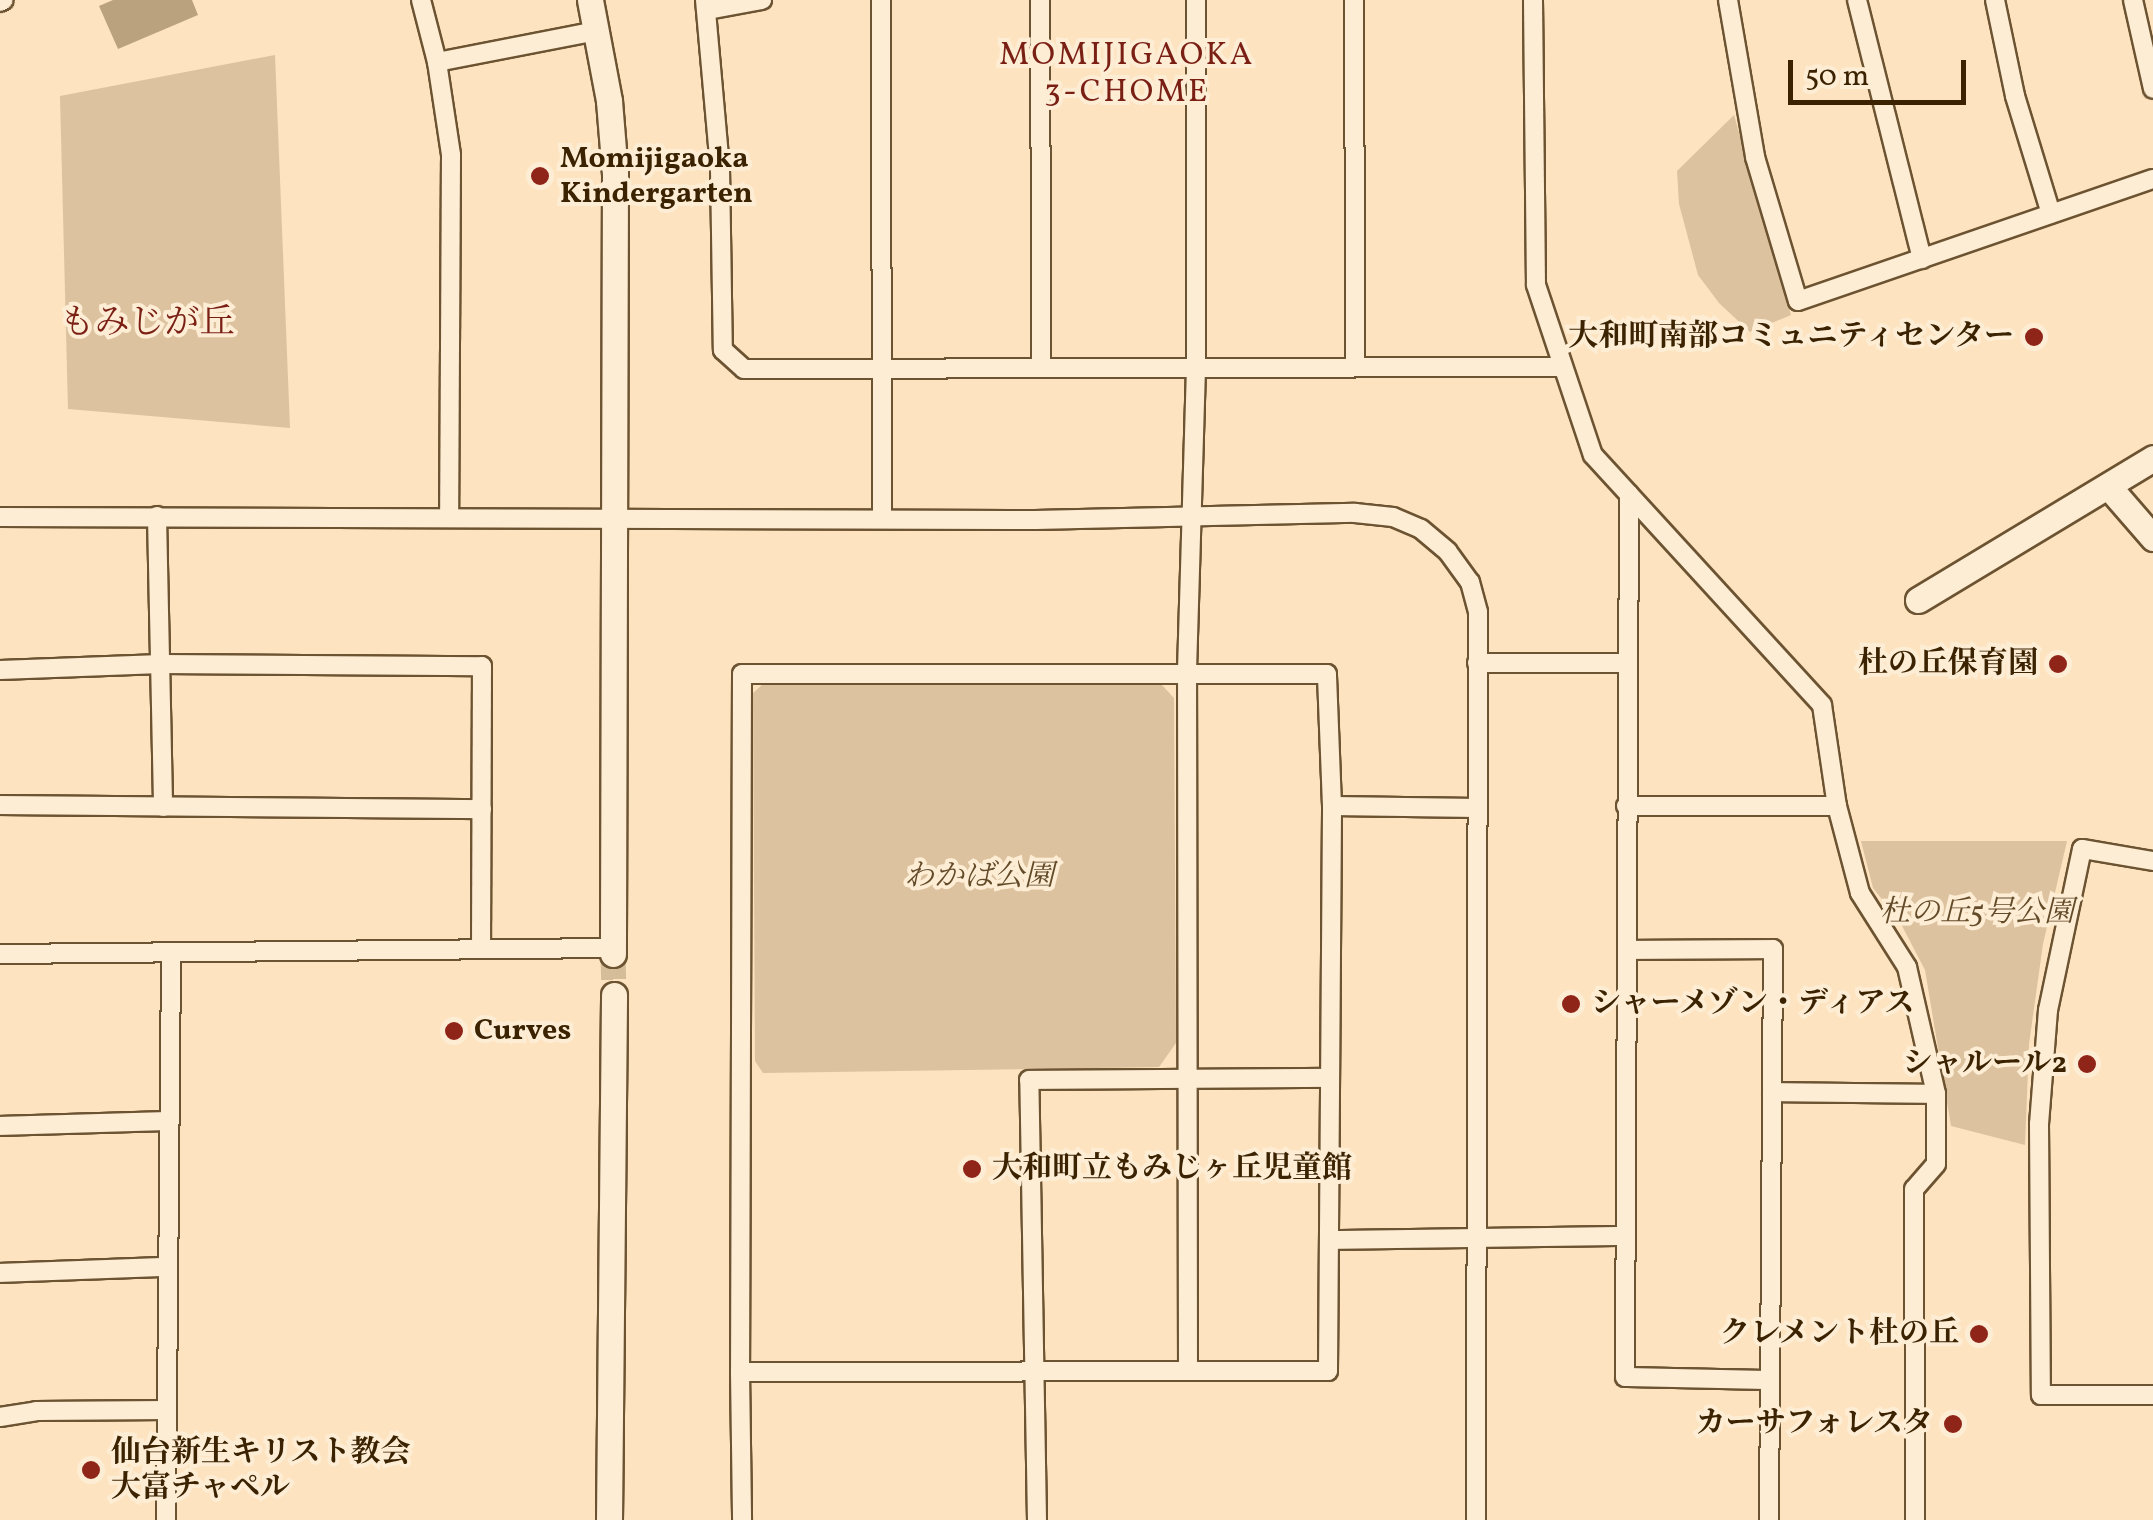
<!DOCTYPE html>
<meta charset="utf-8">
<style>
body{margin:0}
#map{position:relative;width:2153px;height:1520px;overflow:hidden;background:#fde3bf;font-family:Vollkorn,"Noto Serif JP",serif}
div>[style]{position:absolute}
.green>*{inset:0;background:#dcc29f}
.water>*{inset:0;background:#bba27f}
.secondary-tunnel>*{height:25px;margin-top:-12.5px;transform-origin:0;background:repeating-linear-gradient(90deg,#d6bd99 0 25px,transparent 0 37px)}
.roads{filter:drop-shadow(2px 0 #6c5331) drop-shadow(-2px 0 #6c5331) drop-shadow(0 2px #6c5331) drop-shadow(0 -2px #6c5331)}
.street>*{height:18px;margin:-9px;padding:0 9px;transform-origin:9px;border-radius:9px;background:#feedd5}
.secondary>*{height:25px;margin:-12.5px;padding:0 12.5px;transform-origin:12.5px;border-radius:12.5px;background:#feedd5}
.dots>*{width:28px;height:28px;translate:-50% -50%;box-sizing:border-box;border:5px solid #feedd5;border-radius:50%}
span{translate:-50% -50%;white-space:nowrap;text-align:center;line-height:1.15;-webkit-text-stroke:8px #feedd5;paint-order:stroke}
.poi-label{font-size:30px;color:#3b2302;font-weight:700}
.left{translate:0 -50%;text-align:left}
.right{translate:-100% -50%;text-align:right}
.park-label{font-size:30px;color:#634b29;font-style:italic}
.neighbourhood-label{font-size:32px;color:#7a1f14;letter-spacing:2.5px}
.quarter-label{font-size:35px;color:#7a1f14}
.scale{position:absolute;left:1788px;top:60px;width:178px;height:45px;box-sizing:border-box;border:5px solid #3b2302;border-top:0;padding-left:12px;font-size:30px;line-height:35px;white-space:nowrap;color:#3b2302;-webkit-text-stroke:8px #feedd5;paint-order:stroke}
</style>
<div id="map">
<div class="green">
<div style="clip-path:polygon(275px 55px,290px 428px,68px 409px,60px 96px)"></div>
<div style="clip-path:polygon(1734px 115px,1791px 315px,1750px 332px,1719px 303px,1698px 275px,1679px 204px,1677px 171px)"></div>
<div style="clip-path:polygon(763px 684px,1161px 684px,1174px 698px,1176px 1043px,1159px 1067px,763px 1073px,755px 1061px,753px 693px)"></div>
<div style="clip-path:polygon(1861px 841px,2067px 841px,2043px 944px,2029px 1044px,2025px 1145px,1951px 1126px,1925px 970px,1900px 922px,1873px 888px)"></div>
</div>
<div class="water">
<div style="clip-path:polygon(113px 0,192px 0,198px 15px,118px 49px,99px 6px)"></div>
</div>
<div class="secondary-tunnel">
<div style="left:613px;top:954px;width:41px;rotate:88.6deg"></div>
</div>
<div class="roads">
<div class="street">
<div style="left:421px;top:0;width:64px;rotate:75.5deg"></div>
<div style="left:437px;top:62px;width:94px;rotate:81.4deg"></div>
<div style="left:451px;top:155px;width:361px;rotate:90.3deg"></div>
<div style="left:705px;top:0;width:170px;rotate:84.9deg"></div>
<div style="left:720px;top:169px;width:181px;rotate:89.1deg"></div>
<div style="left:723px;top:350px;width:28px;rotate:42deg"></div>
<div style="left:744px;top:369px;width:816px;rotate:-0.14deg"></div>
<div style="left:881px;top:0;width:518px;rotate:89.89deg"></div>
<div style="left:1040px;top:0;width:366px;rotate:89.8deg"></div>
<div style="left:1354px;top:0;width:366px;rotate:89.8deg"></div>
<div style="left:1533px;top:0;width:285px;rotate:89.4deg"></div>
<div style="left:1536px;top:285px;width:179px;rotate:71.5deg"></div>
<div style="left:1593px;top:455px;width:339px;rotate:47.5deg"></div>
<div style="left:1822px;top:705px;width:102px;rotate:81.6deg"></div>
<div style="left:1837px;top:806px;width:90px;rotate:75.2deg"></div>
<div style="left:1860px;top:893px;width:88px;rotate:57.6deg"></div>
<div style="left:1907px;top:967px;width:130px;rotate:77.1deg"></div>
<div style="left:1936px;top:1094px;width:70px;rotate:90deg"></div>
<div style="left:1936px;top:1164px;width:33px;rotate:131deg"></div>
<div style="left:1914px;top:1189px;width:331px;rotate:89.8deg"></div>
<div style="left:1728px;top:0;width:159px;rotate:80.2deg"></div>
<div style="left:1755px;top:157px;width:150px;rotate:73.4deg"></div>
<div style="left:1798px;top:301px;width:375px;rotate:-19deg"></div>
<div style="left:1857px;top:0;width:267px;rotate:75.9deg"></div>
<div style="left:1995px;top:0;width:98px;rotate:78.2deg"></div>
<div style="left:2015px;top:96px;width:123px;rotate:73deg"></div>
<div style="left:2133px;top:0;width:91px;rotate:77.3deg"></div>
<div style="left:0;top:2px;width:4px;rotate:-27deg"></div>
<div style="left:708px;top:10px;width:55px;rotate:-10.5deg"></div>
<div style="left:437px;top:62px;width:162px;rotate:-11deg"></div>
<div style="left:1629px;top:494px;width:883px;rotate:90.26deg"></div>
<div style="left:1625px;top:1377px;width:144px;rotate:1.2deg"></div>
<div style="left:157px;top:516px;width:291px;rotate:88.8deg"></div>
<div style="left:0;top:517px;width:1035px;rotate:0.17deg"></div>
<div style="left:1035px;top:520px;width:320px;rotate:-1.3deg"></div>
<div style="left:1355px;top:513px;width:38px;rotate:6deg"></div>
<div style="left:1393px;top:517px;width:30px;rotate:23deg"></div>
<div style="left:1421px;top:529px;width:35px;rotate:40deg"></div>
<div style="left:1448px;top:552px;width:37px;rotate:54deg"></div>
<div style="left:1470px;top:582px;width:31px;rotate:75deg"></div>
<div style="left:1478px;top:612px;width:908px;rotate:90.13deg"></div>
<div style="left:1477px;top:663px;width:148px"></div>
<div style="left:0;top:670px;width:161px;rotate:-2.1deg"></div>
<div style="left:161px;top:664px;width:321px;rotate:0.4deg"></div>
<div style="left:482px;top:666px;width:282px;rotate:90.2deg"></div>
<div style="left:0;top:805px;width:482px;rotate:0.5deg"></div>
<div style="left:1332px;top:806px;width:146px;rotate:0.8deg"></div>
<div style="left:1626px;top:806px;width:211px"></div>
<div style="left:2153px;top:861px;width:72px;rotate:-170.4deg"></div>
<div style="left:2082px;top:849px;width:165px;rotate:101.9deg"></div>
<div style="left:2048px;top:1010px;width:114px;rotate:94.5deg"></div>
<div style="left:2039px;top:1124px;width:271px;rotate:89.6deg"></div>
<div style="left:2041px;top:1395px;width:112px"></div>
<div style="left:1628px;top:950px;width:145px;rotate:-0.4deg"></div>
<div style="left:1773px;top:949px;width:571px;rotate:90.4deg"></div>
<div style="left:0;top:954px;width:613px;rotate:-0.56deg"></div>
<div style="left:1772px;top:1092px;width:164px;rotate:0.7deg"></div>
<div style="left:0;top:1126px;width:167px;rotate:-1.7deg"></div>
<div style="left:1332px;top:1240px;width:294px;rotate:-0.8deg"></div>
<div style="left:0;top:1273px;width:166px;rotate:-2.1deg"></div>
<div style="left:1188px;top:1368px;width:697px;rotate:-90.08deg"></div>
<div style="left:1187px;top:671px;width:302px;rotate:-88.3deg"></div>
<div style="left:1196px;top:369px;width:369px;rotate:-90deg"></div>
<div style="left:740px;top:1372px;width:588px;rotate:-0.1deg"></div>
<div style="left:1328px;top:1371px;width:565px;rotate:-89.59deg"></div>
<div style="left:1332px;top:806px;width:132px;rotate:-92.2deg"></div>
<div style="left:1327px;top:674px;width:585px;rotate:180deg"></div>
<div style="left:742px;top:674px;width:698px;rotate:90.16deg"></div>
<div style="left:740px;top:1372px;width:148px;rotate:89.2deg"></div>
<div style="left:0;top:1417px;width:36px;rotate:-9deg"></div>
<div style="left:36px;top:1411px;width:130px;rotate:-0.4deg"></div>
<div style="left:166px;top:1520px;width:566px;rotate:-89.49deg"></div>
<div style="left:1037px;top:1520px;width:440px;rotate:-91deg"></div>
<div style="left:1029px;top:1080px;width:301px;rotate:-0.4deg"></div>
</div>
<div class="secondary">
<div style="left:590px;top:0;width:103px;rotate:79.3deg"></div>
<div style="left:609px;top:101px;width:73px;rotate:85.3deg"></div>
<div style="left:615px;top:174px;width:780px;rotate:90.15deg"></div>
<div style="left:2108px;top:486px;width:69px;rotate:49.1deg"></div>
<div style="left:1918px;top:600px;width:275px;rotate:-31.1deg"></div>
<div style="left:609px;top:1520px;width:525px;rotate:-89.45deg"></div>
</div>
</div>
<div class="dots">
<div style="left:540px;top:176px;background:#8f2418"></div>
<div style="left:2034px;top:337px;background:#8f2418"></div>
<div style="left:2058px;top:664px;background:#8f2418"></div>
<div style="left:1571px;top:1004px;background:#8f2418"></div>
<div style="left:454px;top:1031px;background:#8f2418"></div>
<div style="left:2087px;top:1064px;background:#8f2418"></div>
<div style="left:972px;top:1169px;background:#8f2418"></div>
<div style="left:1979px;top:1334px;background:#8f2418"></div>
<div style="left:1953px;top:1424px;background:#8f2418"></div>
<div style="left:91px;top:1470px;background:#8f2418"></div>
</div>
<div class="poi-label">
<span class="left" style="left:560px;top:176px">Momijigaoka<br>Kindergarten</span>
<span class="right" style="left:2014px;top:337px">大和町南部コミュニティセンター</span>
<span class="right" style="left:2038px;top:664px">杜の丘保育園</span>
<span class="left" style="left:1591px;top:1004px">シャーメゾン・ディアス</span>
<span class="left" style="left:474px;top:1031px">Curves</span>
<span class="right" style="left:2067px;top:1064px">シャルール2</span>
<span class="left" style="left:992px;top:1169px">大和町立もみじヶ丘児童館</span>
<span class="right" style="left:1959px;top:1334px">クレメント杜の丘</span>
<span class="right" style="left:1933px;top:1424px">カーサフォレスタ</span>
<span class="left" style="left:111px;top:1470px">仙台新生キリスト教会<br>大富チャペル</span>
</div>
<div class="park-label">
<span style="left:979px;top:877px">わかば公園</span>
<span style="left:1977px;top:913px">杜の丘5号公園</span>
</div>
<div class="neighbourhood-label">
<span style="left:1127px;top:75px">MOMIJIGAOKA<br>3-CHOME</span>
</div>
<div class="quarter-label">
<span style="left:147px;top:324px">もみじが丘</span>
</div>
<div class="scale">50 m</div>
</div>
